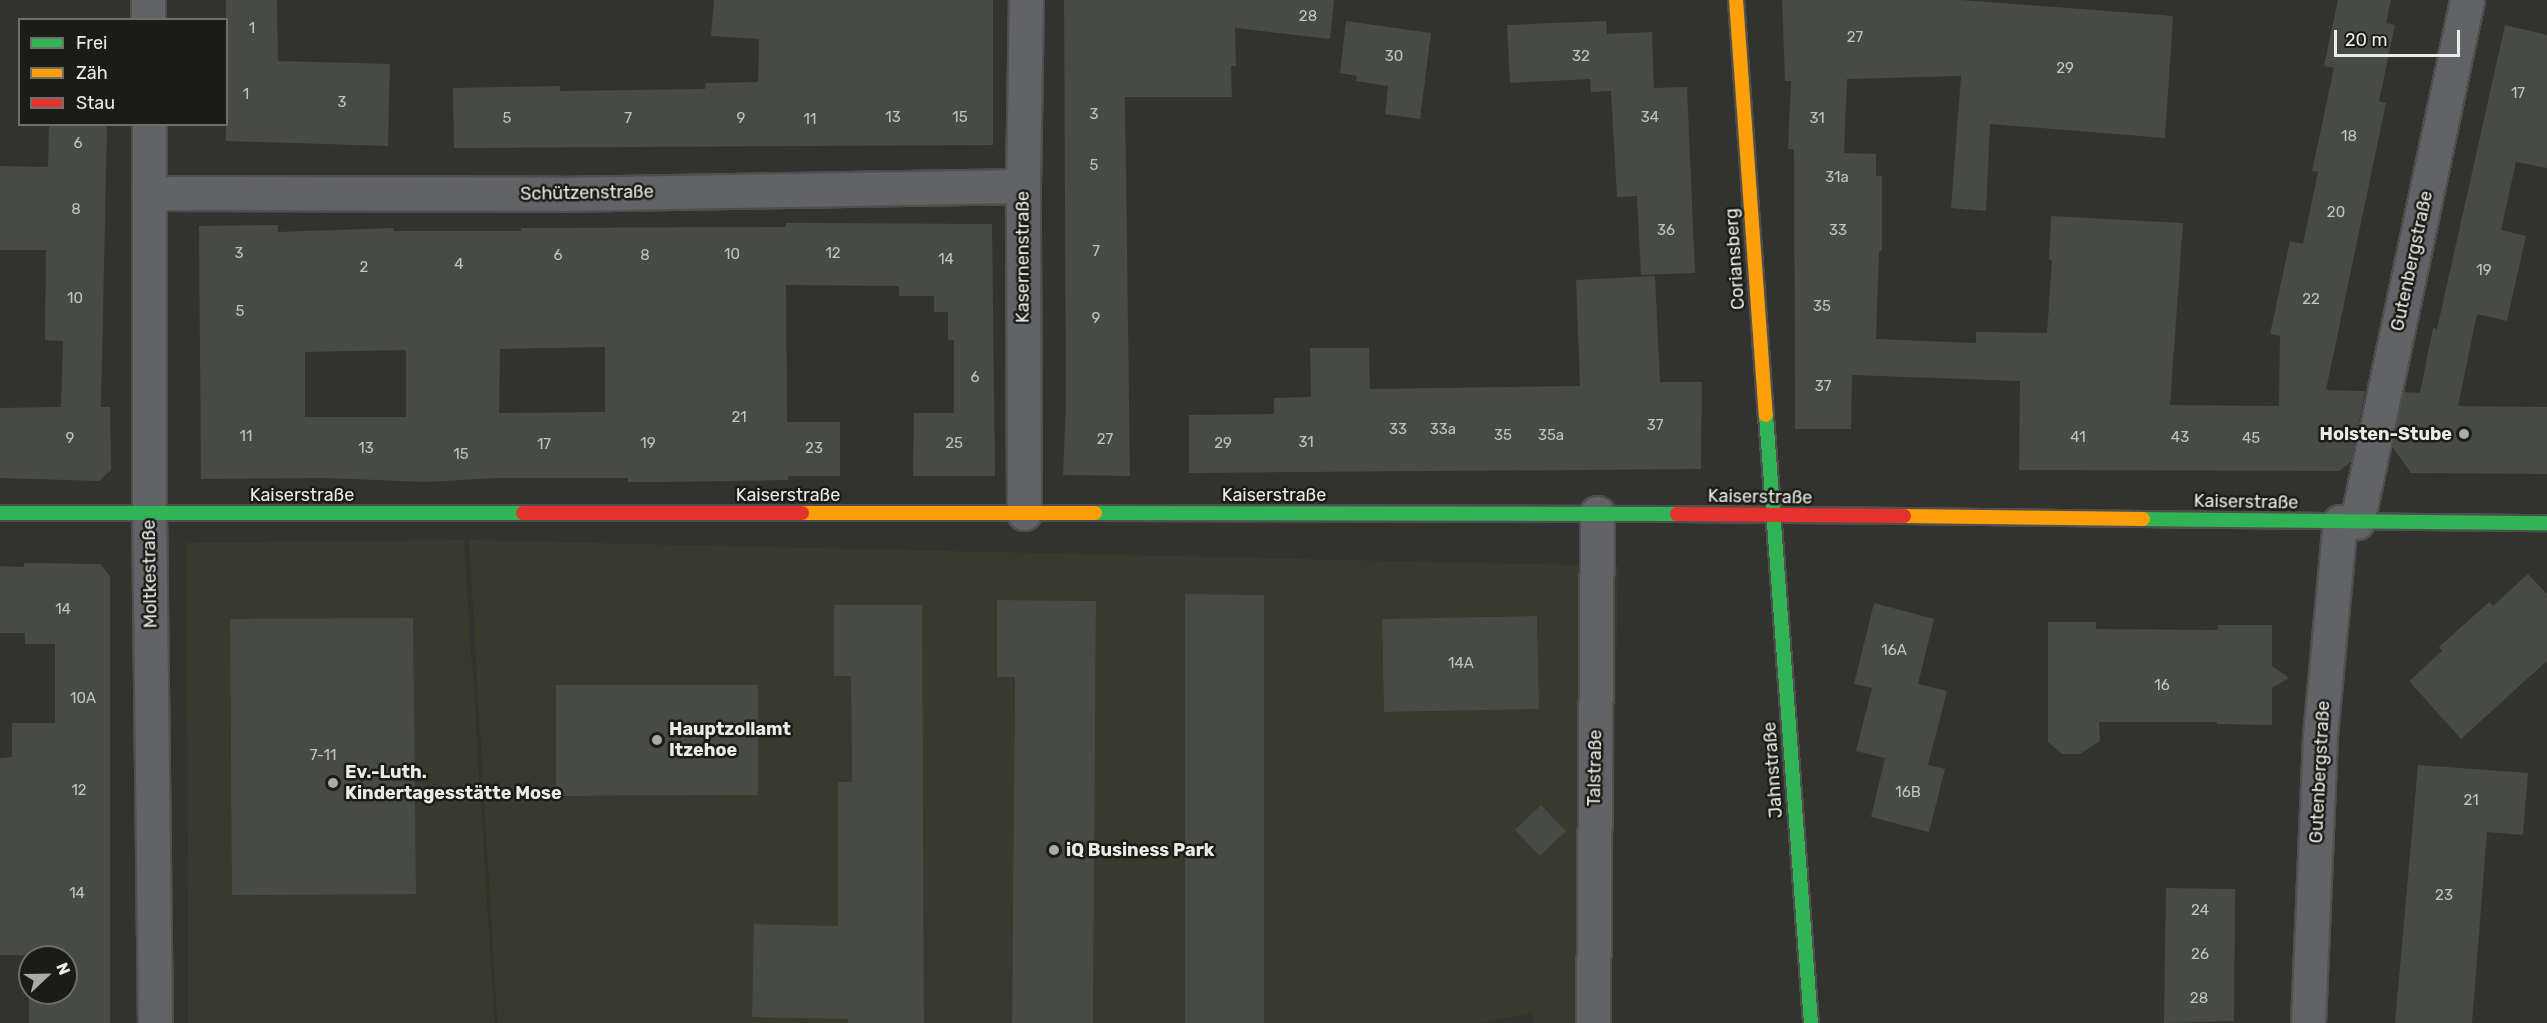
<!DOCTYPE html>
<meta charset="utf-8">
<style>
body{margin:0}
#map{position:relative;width:2547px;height:1023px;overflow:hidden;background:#32332f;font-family:Rubik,sans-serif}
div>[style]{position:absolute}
.built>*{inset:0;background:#373a2d}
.building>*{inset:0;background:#484a46}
.roads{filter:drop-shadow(2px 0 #4f504d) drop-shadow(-2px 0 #4f504d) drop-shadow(0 2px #4f504d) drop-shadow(0 -2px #4f504d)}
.street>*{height:33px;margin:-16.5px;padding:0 16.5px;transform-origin:16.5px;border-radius:16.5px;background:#626366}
.fast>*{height:14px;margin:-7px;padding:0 7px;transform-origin:7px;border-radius:7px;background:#30b455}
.slow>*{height:14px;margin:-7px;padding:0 7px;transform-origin:7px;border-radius:7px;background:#ff9f0a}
.jam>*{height:14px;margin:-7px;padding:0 7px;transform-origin:7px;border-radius:7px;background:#e5322d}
.dots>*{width:16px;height:16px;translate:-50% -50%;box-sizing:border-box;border:3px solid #1b1c18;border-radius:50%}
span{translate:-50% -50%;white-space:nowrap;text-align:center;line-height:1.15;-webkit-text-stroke:5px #1b1c18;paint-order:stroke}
.number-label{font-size:15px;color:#c1c3be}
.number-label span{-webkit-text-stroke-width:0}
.street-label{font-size:18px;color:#e9ebe6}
.poi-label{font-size:18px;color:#e9ebe6;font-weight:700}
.right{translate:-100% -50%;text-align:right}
.left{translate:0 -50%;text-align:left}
.legend{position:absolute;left:18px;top:18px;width:210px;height:108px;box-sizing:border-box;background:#1b1c18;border:2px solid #6d6f6a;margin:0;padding:8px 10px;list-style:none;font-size:18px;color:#e9ebe6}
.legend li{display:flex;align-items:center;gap:12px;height:30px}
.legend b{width:30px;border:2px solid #6d6f6a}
.north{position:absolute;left:18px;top:945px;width:60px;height:60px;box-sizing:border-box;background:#1b1c18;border:2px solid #6d6f6a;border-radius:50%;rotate:68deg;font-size:16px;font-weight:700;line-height:24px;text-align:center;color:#e9ebe6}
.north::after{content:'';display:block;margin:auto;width:21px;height:27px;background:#a9aba6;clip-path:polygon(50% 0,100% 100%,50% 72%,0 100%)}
.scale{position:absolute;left:2334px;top:30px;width:126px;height:27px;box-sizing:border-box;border:3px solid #e9ebe6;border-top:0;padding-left:8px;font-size:18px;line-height:21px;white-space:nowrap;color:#e9ebe6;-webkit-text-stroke:4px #1b1c18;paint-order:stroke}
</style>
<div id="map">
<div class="built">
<div style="clip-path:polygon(464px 540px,495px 1023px,188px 1023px,187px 543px)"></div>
<div style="clip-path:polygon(evenodd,469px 540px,1618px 566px,1611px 1023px,1534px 1023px,1532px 1013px,1480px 1023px,1264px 1023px,1264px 595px,1185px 594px,1185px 1023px,1093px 1023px,1096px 601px,997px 677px,1015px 677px,1012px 1023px,924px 1023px,921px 605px,834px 605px,835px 676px,851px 676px,852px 782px,838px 782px,839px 989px,848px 989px,848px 1023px,497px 1023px,469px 540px,1537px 616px,1539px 709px,1384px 712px,1382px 619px,1537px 616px,469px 540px,556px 685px,757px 685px,758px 795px,557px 796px,556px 685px)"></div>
</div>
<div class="building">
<div style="clip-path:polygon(226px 0,277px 0,278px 61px,390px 64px,388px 146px,226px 141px)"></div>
<div style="clip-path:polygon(714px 0,993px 0,993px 145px,454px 148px,453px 88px,560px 86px,560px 91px,705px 89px,706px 83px,758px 82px,759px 39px,711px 36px)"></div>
<div style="clip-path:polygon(1064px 0,1334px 0,1330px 39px,1235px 28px,1236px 66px,1231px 66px,1232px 97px,1125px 97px,1130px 476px,1063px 475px,1066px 404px)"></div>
<div style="clip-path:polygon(1782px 0,1961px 0,2173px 16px,2165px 138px,1990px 124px,1986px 211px,1951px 208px,1961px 76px,1847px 79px,1844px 153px,1876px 154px,1876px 176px,1882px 176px,1882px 251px,1879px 251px,1876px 339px,1976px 343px,1976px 332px,2047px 333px,2052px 260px,2049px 260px,2051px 216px,2183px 223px,2170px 405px,2279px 406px,2280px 336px,2270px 334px,2290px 241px,2303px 244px,2318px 172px,2312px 171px,2334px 68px,2324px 66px,2338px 0,2391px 0,2386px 23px,2395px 25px,2379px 101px,2386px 103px,2326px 390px,2365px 391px,2351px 462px,2339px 471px,2019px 470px,2020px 381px,1852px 375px,1851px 429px,1795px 429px,1794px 149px,1788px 149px,1791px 81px,1785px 81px)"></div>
<div style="clip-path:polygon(1346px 21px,1431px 33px,1420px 119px,1385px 114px,1388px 86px,1356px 81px,1357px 76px,1340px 73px)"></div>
<div style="clip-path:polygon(1606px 21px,1607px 34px,1652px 32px,1654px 88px,1687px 87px,1695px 273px,1641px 275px,1637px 196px,1617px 197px,1611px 91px,1591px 92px,1590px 79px,1510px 83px,1507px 25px)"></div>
<div style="clip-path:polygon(2505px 25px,2547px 35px,2547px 168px,2516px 162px,2501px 230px,2526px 236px,2507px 321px,2477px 314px,2458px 406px,2547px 407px,2547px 474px,2411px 473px,2392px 446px,2404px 392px,2420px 393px,2433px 328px,2437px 329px)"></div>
<div style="clip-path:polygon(49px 124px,107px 124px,101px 407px,110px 407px,111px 470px,99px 481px,0 478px,0 408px,61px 407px,63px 341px,45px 340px,46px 250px,0 250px,0 166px,48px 167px)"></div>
<div style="clip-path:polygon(evenodd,786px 223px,992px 224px,995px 476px,913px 476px,914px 413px,954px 413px,954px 340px,948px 340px,948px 312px,934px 312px,934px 296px,899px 296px,899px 286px,786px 285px,787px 422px,840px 422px,840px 476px,788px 476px,788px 480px,666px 482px,628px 482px,628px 478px,497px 478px,426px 482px,326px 478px,201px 479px,199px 226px,278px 225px,278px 232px,393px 228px,394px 231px,521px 231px,521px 228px,786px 227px,786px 223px,605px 347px,605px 412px,499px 413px,500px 349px,605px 347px,786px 223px,406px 350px,406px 417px,305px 417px,305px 352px,406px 350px)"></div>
<div style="clip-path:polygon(1655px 276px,1660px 382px,1702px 382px,1701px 469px,1189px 473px,1189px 415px,1274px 414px,1274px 398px,1311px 397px,1310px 348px,1369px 348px,1370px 389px,1580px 386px,1576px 280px)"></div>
<div style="clip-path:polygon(evenodd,24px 563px,100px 564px,110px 576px,110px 1023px,29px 1023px,29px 955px,0 955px,0 758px,12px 757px,12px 723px,55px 723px,55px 644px,25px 644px,25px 633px,0 633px,0 566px,24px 567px,24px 563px,30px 957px,66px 957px,66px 993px,30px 993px,30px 957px)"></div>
<div style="clip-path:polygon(2528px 574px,2547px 594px,2547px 661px,2461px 739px,2409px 681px,2442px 651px,2439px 647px,2489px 602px,2493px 606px)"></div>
<div style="clip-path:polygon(1185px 594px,1264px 595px,1264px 1023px,1185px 1023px)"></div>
<div style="clip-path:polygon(997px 600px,1096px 601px,1093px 1023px,1012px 1023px,1015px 677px,997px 677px)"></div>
<div style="clip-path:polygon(1874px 603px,1934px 619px,1918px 684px,1947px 691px,1928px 765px,1945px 769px,1929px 832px,1871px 817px,1885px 758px,1856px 751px,1872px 688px,1854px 684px)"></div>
<div style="clip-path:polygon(834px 605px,922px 605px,924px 1023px,848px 1023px,848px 1019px,752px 1017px,754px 924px,838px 926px,838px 782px,852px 782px,851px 676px,834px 676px)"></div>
<div style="clip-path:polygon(1537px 616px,1539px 709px,1384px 712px,1382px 619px)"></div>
<div style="clip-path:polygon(413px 618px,416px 894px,232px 895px,230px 619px)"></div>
<div style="clip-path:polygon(2048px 622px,2096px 622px,2096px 629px,2218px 630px,2218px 625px,2272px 625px,2272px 666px,2289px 678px,2272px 688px,2272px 725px,2217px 724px,2217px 722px,2099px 722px,2100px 741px,2080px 754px,2062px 754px,2048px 742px)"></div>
<div style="clip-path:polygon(556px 685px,758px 685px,758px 795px,556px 796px)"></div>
<div style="clip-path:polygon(2418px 765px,2528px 773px,2523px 835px,2487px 832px,2472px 1023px,2395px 1023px)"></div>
<div style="clip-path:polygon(1541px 805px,1566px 831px,1540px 856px,1515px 830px)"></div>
<div style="clip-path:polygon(2166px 888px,2235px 889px,2234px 1021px,2164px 1023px)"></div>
</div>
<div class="roads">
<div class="street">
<div style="left:148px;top:0;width:20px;rotate:90deg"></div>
<div style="left:149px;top:124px;width:389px;rotate:90deg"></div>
<div style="left:149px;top:513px;width:510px;rotate:89.33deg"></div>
<div style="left:150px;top:193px;width:410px;rotate:0.1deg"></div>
<div style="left:560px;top:194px;width:463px;rotate:-1deg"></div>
<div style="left:1024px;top:513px;width:327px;rotate:-90.2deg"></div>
<div style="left:1023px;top:186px;width:186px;rotate:-89.1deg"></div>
<div style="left:2357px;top:522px;width:533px;rotate:-78.1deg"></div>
<div style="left:1593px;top:1023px;width:510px;rotate:-89.55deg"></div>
<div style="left:2308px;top:1023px;width:287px;rotate:-87.6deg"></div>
<div style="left:2320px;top:736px;width:215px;rotate:-84.7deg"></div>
</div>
<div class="fast">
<div style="left:1766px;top:415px;width:610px;rotate:85.77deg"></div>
<div style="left:0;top:513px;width:523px"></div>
<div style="left:1095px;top:513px;width:582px;rotate:0.1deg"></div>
<div style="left:2143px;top:519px;width:404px;rotate:0.6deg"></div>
</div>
<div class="slow">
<div style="left:1736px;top:0;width:416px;rotate:85.9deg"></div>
<div style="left:802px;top:513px;width:293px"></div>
<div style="left:1904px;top:516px;width:239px;rotate:0.7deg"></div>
</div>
<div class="jam">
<div style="left:523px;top:513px;width:279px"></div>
<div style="left:1677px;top:514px;width:227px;rotate:0.5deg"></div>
</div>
</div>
<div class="dots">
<div style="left:2464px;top:434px;background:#a9aba6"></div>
<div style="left:657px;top:740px;background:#a9aba6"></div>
<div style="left:333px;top:783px;background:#a9aba6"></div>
<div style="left:1054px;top:850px;background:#a9aba6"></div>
</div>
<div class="number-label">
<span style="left:1308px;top:17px">28</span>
<span style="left:252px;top:29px">1</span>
<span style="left:1855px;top:38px">27</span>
<span style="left:1394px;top:57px">30</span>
<span style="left:1581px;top:57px">32</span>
<span style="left:2065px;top:69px">29</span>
<span style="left:2518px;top:94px">17</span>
<span style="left:246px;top:95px">1</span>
<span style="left:342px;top:103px">3</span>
<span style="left:1094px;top:115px">3</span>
<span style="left:893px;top:118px">13</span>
<span style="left:960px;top:118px">15</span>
<span style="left:1650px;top:118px">34</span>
<span style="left:507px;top:119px">5</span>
<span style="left:628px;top:119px">7</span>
<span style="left:741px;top:119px">9</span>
<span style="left:1817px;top:119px">31</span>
<span style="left:810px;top:120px">11</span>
<span style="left:2349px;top:137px">18</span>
<span style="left:78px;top:144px">6</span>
<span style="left:1094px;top:166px">5</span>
<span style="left:1837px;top:178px">31a</span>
<span style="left:76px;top:210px">8</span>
<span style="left:2336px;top:213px">20</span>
<span style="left:1666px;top:231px">36</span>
<span style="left:1838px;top:231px">33</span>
<span style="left:1096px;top:252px">7</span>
<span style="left:239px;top:254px">3</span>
<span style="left:833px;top:254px">12</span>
<span style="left:732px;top:255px">10</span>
<span style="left:558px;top:256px">6</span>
<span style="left:645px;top:256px">8</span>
<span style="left:946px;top:260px">14</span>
<span style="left:459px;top:265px">4</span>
<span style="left:364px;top:268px">2</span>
<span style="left:2484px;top:271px">19</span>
<span style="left:75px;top:299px">10</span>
<span style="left:2311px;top:300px">22</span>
<span style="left:1822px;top:307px">35</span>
<span style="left:240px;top:312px">5</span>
<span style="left:1096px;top:319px">9</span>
<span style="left:975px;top:378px">6</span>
<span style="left:1823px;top:387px">37</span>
<span style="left:739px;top:418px">21</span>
<span style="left:1655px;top:426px">37</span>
<span style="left:1398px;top:430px">33</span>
<span style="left:1443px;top:430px">33a</span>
<span style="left:1503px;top:436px">35</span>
<span style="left:1551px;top:436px">35a</span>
<span style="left:246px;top:437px">11</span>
<span style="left:2078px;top:438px">41</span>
<span style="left:2180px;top:438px">43</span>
<span style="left:70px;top:439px">9</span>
<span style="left:2251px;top:439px">45</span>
<span style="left:1105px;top:440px">27</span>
<span style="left:1306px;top:443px">31</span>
<span style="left:648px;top:444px">19</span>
<span style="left:954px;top:444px">25</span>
<span style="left:1223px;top:444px">29</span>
<span style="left:544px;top:445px">17</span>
<span style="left:366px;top:449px">13</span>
<span style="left:814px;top:449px">23</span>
<span style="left:461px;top:455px">15</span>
<span style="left:63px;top:610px">14</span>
<span style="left:1894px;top:651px">16A</span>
<span style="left:1461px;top:664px">14A</span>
<span style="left:2162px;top:686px">16</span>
<span style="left:83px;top:699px">10A</span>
<span style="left:323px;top:756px">7-11</span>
<span style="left:79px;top:791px">12</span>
<span style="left:1908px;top:793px">16B</span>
<span style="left:2471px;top:801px">21</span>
<span style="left:77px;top:894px">14</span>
<span style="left:2444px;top:896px">23</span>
<span style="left:2200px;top:911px">24</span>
<span style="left:2200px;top:955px">26</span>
<span style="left:2199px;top:999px">28</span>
</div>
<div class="street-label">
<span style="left:587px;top:193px;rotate:-1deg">Schützenstraße</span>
<span style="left:1023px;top:257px;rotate:-90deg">Kasernenstraße</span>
<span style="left:1735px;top:259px;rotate:-94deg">Coriansberg</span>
<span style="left:2412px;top:261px;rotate:-78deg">Gutenbergstraße</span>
<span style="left:302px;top:495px">Kaiserstraße</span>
<span style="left:788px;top:495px">Kaiserstraße</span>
<span style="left:1274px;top:495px">Kaiserstraße</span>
<span style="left:1760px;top:497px;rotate:1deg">Kaiserstraße</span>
<span style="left:2246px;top:502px;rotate:1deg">Kaiserstraße</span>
<span style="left:150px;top:574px;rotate:-91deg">Moltkestraße</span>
<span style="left:1595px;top:768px;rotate:-89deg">Talstraße</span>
<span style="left:1773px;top:770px;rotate:-94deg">Jahnstraße</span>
<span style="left:2320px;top:772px;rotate:-87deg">Gutenbergstraße</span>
</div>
<div class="poi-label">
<span class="right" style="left:2452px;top:434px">Holsten-Stube</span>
<span class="left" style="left:669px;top:740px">Hauptzollamt<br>Itzehoe</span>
<span class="left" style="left:345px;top:783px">Ev.-Luth.<br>Kindertagesstätte Mose</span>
<span class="left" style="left:1066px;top:850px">iQ Business Park</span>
</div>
<ul class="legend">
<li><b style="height:8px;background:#30b455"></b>Frei</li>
<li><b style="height:8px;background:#ff9f0a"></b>Zäh</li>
<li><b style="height:8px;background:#e5322d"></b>Stau</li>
</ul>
<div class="north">N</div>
<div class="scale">20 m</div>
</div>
